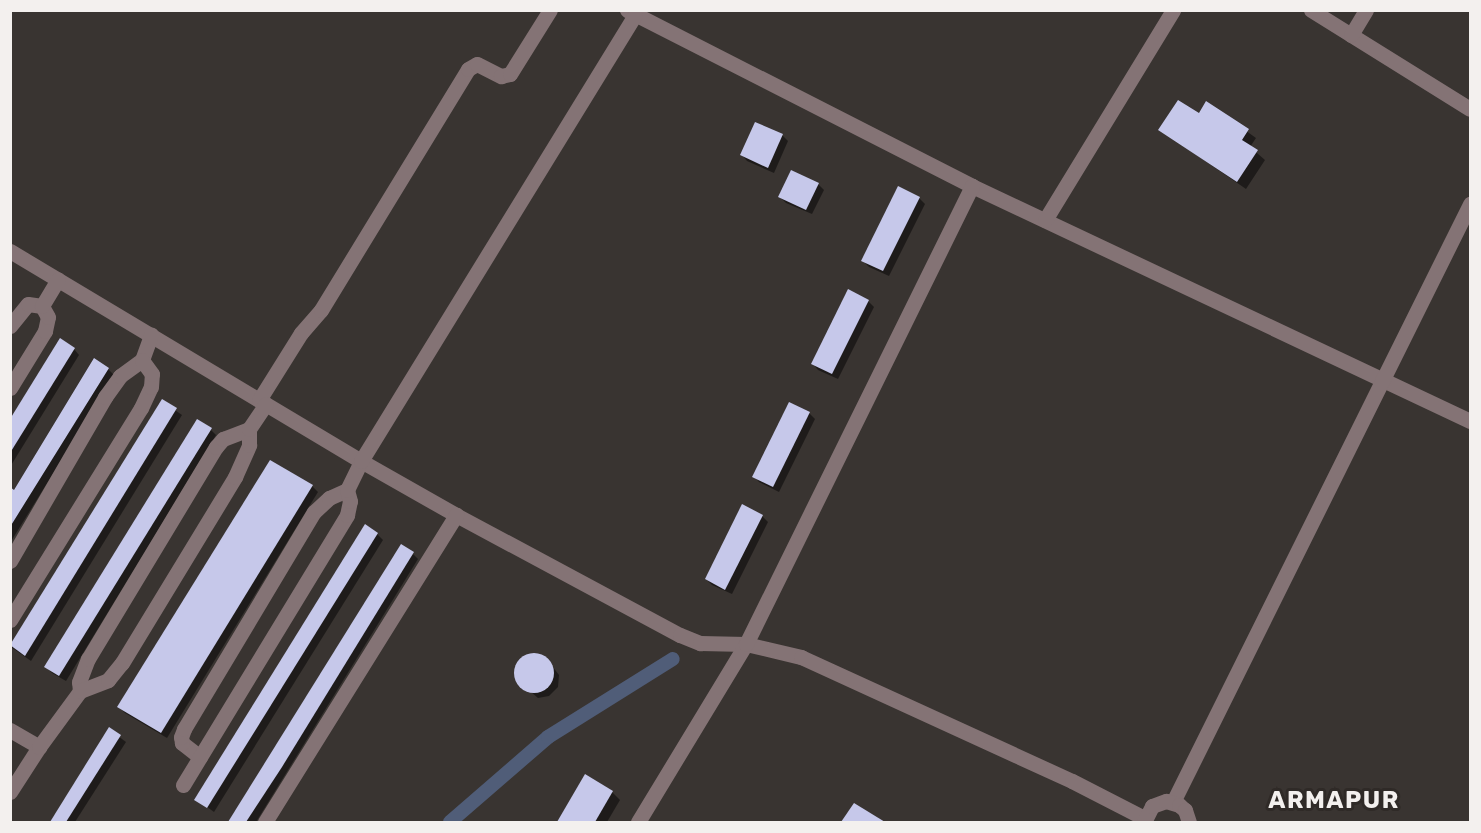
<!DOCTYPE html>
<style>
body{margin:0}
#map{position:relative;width:1481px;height:833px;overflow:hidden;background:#393431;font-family:Rubik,sans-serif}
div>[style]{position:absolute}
.shadow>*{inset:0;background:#0007}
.canal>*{height:14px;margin:-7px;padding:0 7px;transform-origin:7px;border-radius:7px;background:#505d78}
.building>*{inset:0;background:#c6c8ea}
.round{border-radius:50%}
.minor>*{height:15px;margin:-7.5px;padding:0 7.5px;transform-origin:7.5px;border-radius:7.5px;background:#847375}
span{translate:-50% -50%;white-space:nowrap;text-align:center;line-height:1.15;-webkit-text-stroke:6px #2f2a27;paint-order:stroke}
.district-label{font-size:24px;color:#f3f0ee;font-weight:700;letter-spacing:1.5px}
.frame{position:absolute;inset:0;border:12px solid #f3f0ee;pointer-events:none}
</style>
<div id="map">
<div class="shadow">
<div style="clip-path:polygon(1207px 103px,1256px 138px,1250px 147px,1265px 160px,1246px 189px,1160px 130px,1199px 115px)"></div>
<div style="clip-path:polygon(755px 124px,783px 136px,788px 141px,774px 173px,747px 161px,742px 155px)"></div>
<div style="clip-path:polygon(818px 184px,824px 190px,812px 214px,786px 203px,780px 197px)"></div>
<div style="clip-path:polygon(919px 198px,925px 204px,889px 276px,869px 267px,863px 261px)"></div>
<div style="clip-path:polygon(868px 301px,874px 307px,838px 379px,818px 370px,813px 364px)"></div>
<div style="clip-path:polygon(74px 349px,79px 355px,10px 467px,10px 421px)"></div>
<div style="clip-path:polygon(108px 369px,114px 375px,10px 543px,10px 497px)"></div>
<div style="clip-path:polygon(162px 401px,182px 415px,31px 661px,11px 647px)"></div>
<div style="clip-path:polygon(809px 413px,815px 419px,779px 492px,759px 482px,754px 476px)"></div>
<div style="clip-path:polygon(211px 430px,216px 435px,66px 681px,52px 673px,46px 667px)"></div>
<div style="clip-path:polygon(312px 486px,318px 492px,167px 738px,125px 713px,119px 707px)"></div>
<div style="clip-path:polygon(762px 516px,768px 522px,732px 594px,712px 585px,706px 579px)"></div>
<div style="clip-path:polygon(377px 534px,383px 540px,214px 812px,196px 799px)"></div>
<div style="clip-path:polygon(413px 554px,418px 559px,256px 822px,235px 822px,232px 819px)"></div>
<div style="clip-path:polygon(528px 655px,546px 658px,559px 675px,558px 687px,549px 696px,538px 698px,517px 680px,516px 668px)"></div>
<div style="clip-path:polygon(110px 730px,126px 742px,75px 822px,52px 822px)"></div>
<div style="clip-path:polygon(585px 776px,612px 792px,620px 800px,607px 822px,558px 822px)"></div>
<div style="clip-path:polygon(854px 805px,882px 822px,843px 822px)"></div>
</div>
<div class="canal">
<div style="left:450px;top:822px;width:130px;rotate:-40.9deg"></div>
<div style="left:548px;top:737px;width:147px;rotate:-32deg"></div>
</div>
<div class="building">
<div style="clip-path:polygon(1178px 100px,1199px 113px,1206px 101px,1249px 129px,1242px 140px,1258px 150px,1237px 182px,1158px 130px)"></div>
<div style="clip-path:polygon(755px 122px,783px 134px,768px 168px,740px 155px)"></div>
<div style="clip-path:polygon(791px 170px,819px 183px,806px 210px,778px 197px)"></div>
<div style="clip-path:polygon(898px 186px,920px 197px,883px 271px,861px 261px)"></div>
<div style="clip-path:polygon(848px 289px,869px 300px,832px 374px,811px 364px)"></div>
<div style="clip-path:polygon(60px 338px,75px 348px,10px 453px,10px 419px)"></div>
<div style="clip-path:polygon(94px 358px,109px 368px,10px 527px,10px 487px,14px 490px)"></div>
<div style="clip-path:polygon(162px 399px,177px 408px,25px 656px,10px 645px)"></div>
<div style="clip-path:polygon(789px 402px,810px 412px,773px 487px,752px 477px)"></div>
<div style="clip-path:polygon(197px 419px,212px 428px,59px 676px,44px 667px)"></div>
<div style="clip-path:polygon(270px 460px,313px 485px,161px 733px,117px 707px)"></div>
<div style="clip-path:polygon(742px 504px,763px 515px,725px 590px,705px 579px)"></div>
<div style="clip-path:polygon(365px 524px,378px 533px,207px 808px,194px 800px)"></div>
<div style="clip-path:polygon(401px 544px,414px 552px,282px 767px,246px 822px,228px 822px)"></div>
<div class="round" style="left:514px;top:653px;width:40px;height:40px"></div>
<div style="clip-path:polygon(109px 727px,121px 735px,66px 822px,50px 822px)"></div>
<div style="clip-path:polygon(585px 774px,613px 791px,595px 822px,557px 822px)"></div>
<div style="clip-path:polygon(854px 803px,885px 822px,841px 822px)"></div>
</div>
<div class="minor">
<div style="left:627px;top:10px;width:387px;rotate:27deg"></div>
<div style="left:972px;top:186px;width:551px;rotate:25.26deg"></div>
<div style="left:1311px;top:10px;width:187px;rotate:31.9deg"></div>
<div style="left:1351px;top:35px;width:29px;rotate:-59deg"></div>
<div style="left:1045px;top:220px;width:246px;rotate:-58.6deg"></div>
<div style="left:10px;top:251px;width:409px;rotate:30.9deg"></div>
<div style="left:361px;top:461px;width:109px;rotate:29.6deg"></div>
<div style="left:456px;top:515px;width:254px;rotate:28.2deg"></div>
<div style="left:680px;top:635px;width:22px;rotate:22deg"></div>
<div style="left:700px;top:643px;width:46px;rotate:1.2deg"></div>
<div style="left:746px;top:644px;width:57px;rotate:13.3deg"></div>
<div style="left:801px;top:657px;width:298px;rotate:24.6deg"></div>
<div style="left:1072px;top:781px;width:81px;rotate:27.2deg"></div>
<div style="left:10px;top:326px;width:28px;rotate:-51deg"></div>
<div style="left:28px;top:304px;width:14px;rotate:8deg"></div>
<div style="left:10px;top:388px;width:67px;rotate:-58.4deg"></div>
<div style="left:45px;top:331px;width:14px;rotate:-78deg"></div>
<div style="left:48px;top:317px;width:13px;rotate:-119deg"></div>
<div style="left:42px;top:306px;width:31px;rotate:-59deg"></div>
<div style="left:259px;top:400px;width:79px;rotate:-57.9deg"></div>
<div style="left:301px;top:333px;width:30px;rotate:-49deg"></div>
<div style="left:321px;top:310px;width:282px;rotate:-58.6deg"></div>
<div style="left:468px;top:69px;width:10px;rotate:-29deg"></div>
<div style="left:477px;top:64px;width:27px;rotate:27deg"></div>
<div style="left:501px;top:76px;width:9px;rotate:-13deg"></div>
<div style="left:510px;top:74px;width:75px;rotate:-58deg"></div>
<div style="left:10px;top:561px;width:190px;rotate:-59.9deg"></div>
<div style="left:105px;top:397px;width:26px;rotate:-54deg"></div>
<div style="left:120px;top:376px;width:27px;rotate:-36deg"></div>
<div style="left:142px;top:360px;width:27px;rotate:-70deg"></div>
<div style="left:10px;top:620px;width:249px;rotate:-58.3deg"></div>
<div style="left:141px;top:408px;width:23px;rotate:-65deg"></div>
<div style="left:151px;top:387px;width:13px;rotate:-86deg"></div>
<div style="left:152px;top:374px;width:17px;rotate:-126deg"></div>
<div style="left:80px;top:691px;width:9px;rotate:-96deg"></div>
<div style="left:79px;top:682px;width:25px;rotate:-69deg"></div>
<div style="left:88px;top:659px;width:248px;rotate:-58.9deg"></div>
<div style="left:216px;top:447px;width:11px;rotate:-49deg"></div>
<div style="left:223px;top:439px;width:28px;rotate:-21deg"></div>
<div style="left:10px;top:730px;width:34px;rotate:30deg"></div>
<div style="left:200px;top:757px;width:23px;rotate:-142deg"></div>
<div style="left:182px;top:743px;width:6px;rotate:-99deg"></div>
<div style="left:181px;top:737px;width:9px;rotate:-69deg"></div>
<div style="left:184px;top:729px;width:253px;rotate:-59.1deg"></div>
<div style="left:314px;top:512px;width:21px;rotate:-43deg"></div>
<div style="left:329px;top:498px;width:20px;rotate:-24deg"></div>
<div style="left:183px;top:785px;width:316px;rotate:-58.7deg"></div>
<div style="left:347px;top:515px;width:14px;rotate:-78deg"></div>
<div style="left:350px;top:501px;width:11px;rotate:-105deg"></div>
<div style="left:347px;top:490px;width:32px;rotate:-64deg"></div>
<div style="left:361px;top:461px;width:523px;rotate:-58.44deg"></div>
<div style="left:10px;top:792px;width:54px;rotate:-57.2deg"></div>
<div style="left:39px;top:747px;width:69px;rotate:-53.8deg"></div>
<div style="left:80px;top:691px;width:30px;rotate:-21deg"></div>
<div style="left:108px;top:680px;width:22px;rotate:-51deg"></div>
<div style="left:122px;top:663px;width:218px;rotate:-58.7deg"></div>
<div style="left:235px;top:477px;width:35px;rotate:-66deg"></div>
<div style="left:249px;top:445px;width:16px;rotate:-90deg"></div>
<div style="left:249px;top:429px;width:30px;rotate:-56deg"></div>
<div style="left:1173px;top:802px;width:668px;rotate:-63.59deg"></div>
<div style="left:265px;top:822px;width:362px;rotate:-58.1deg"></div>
<div style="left:638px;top:822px;width:208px;rotate:-58.8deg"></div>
<div style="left:746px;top:644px;width:511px;rotate:-63.74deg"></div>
<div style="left:1144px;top:822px;width:18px;rotate:-63deg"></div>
<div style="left:1152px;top:806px;width:15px;rotate:-20deg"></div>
<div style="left:1166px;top:801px;width:14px;rotate:17deg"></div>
<div style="left:1179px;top:805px;width:8px;rotate:40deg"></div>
<div style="left:1185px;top:810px;width:13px;rotate:72deg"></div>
</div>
<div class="district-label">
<span style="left:1334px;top:801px">ARMAPUR</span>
</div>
<div class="frame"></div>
</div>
